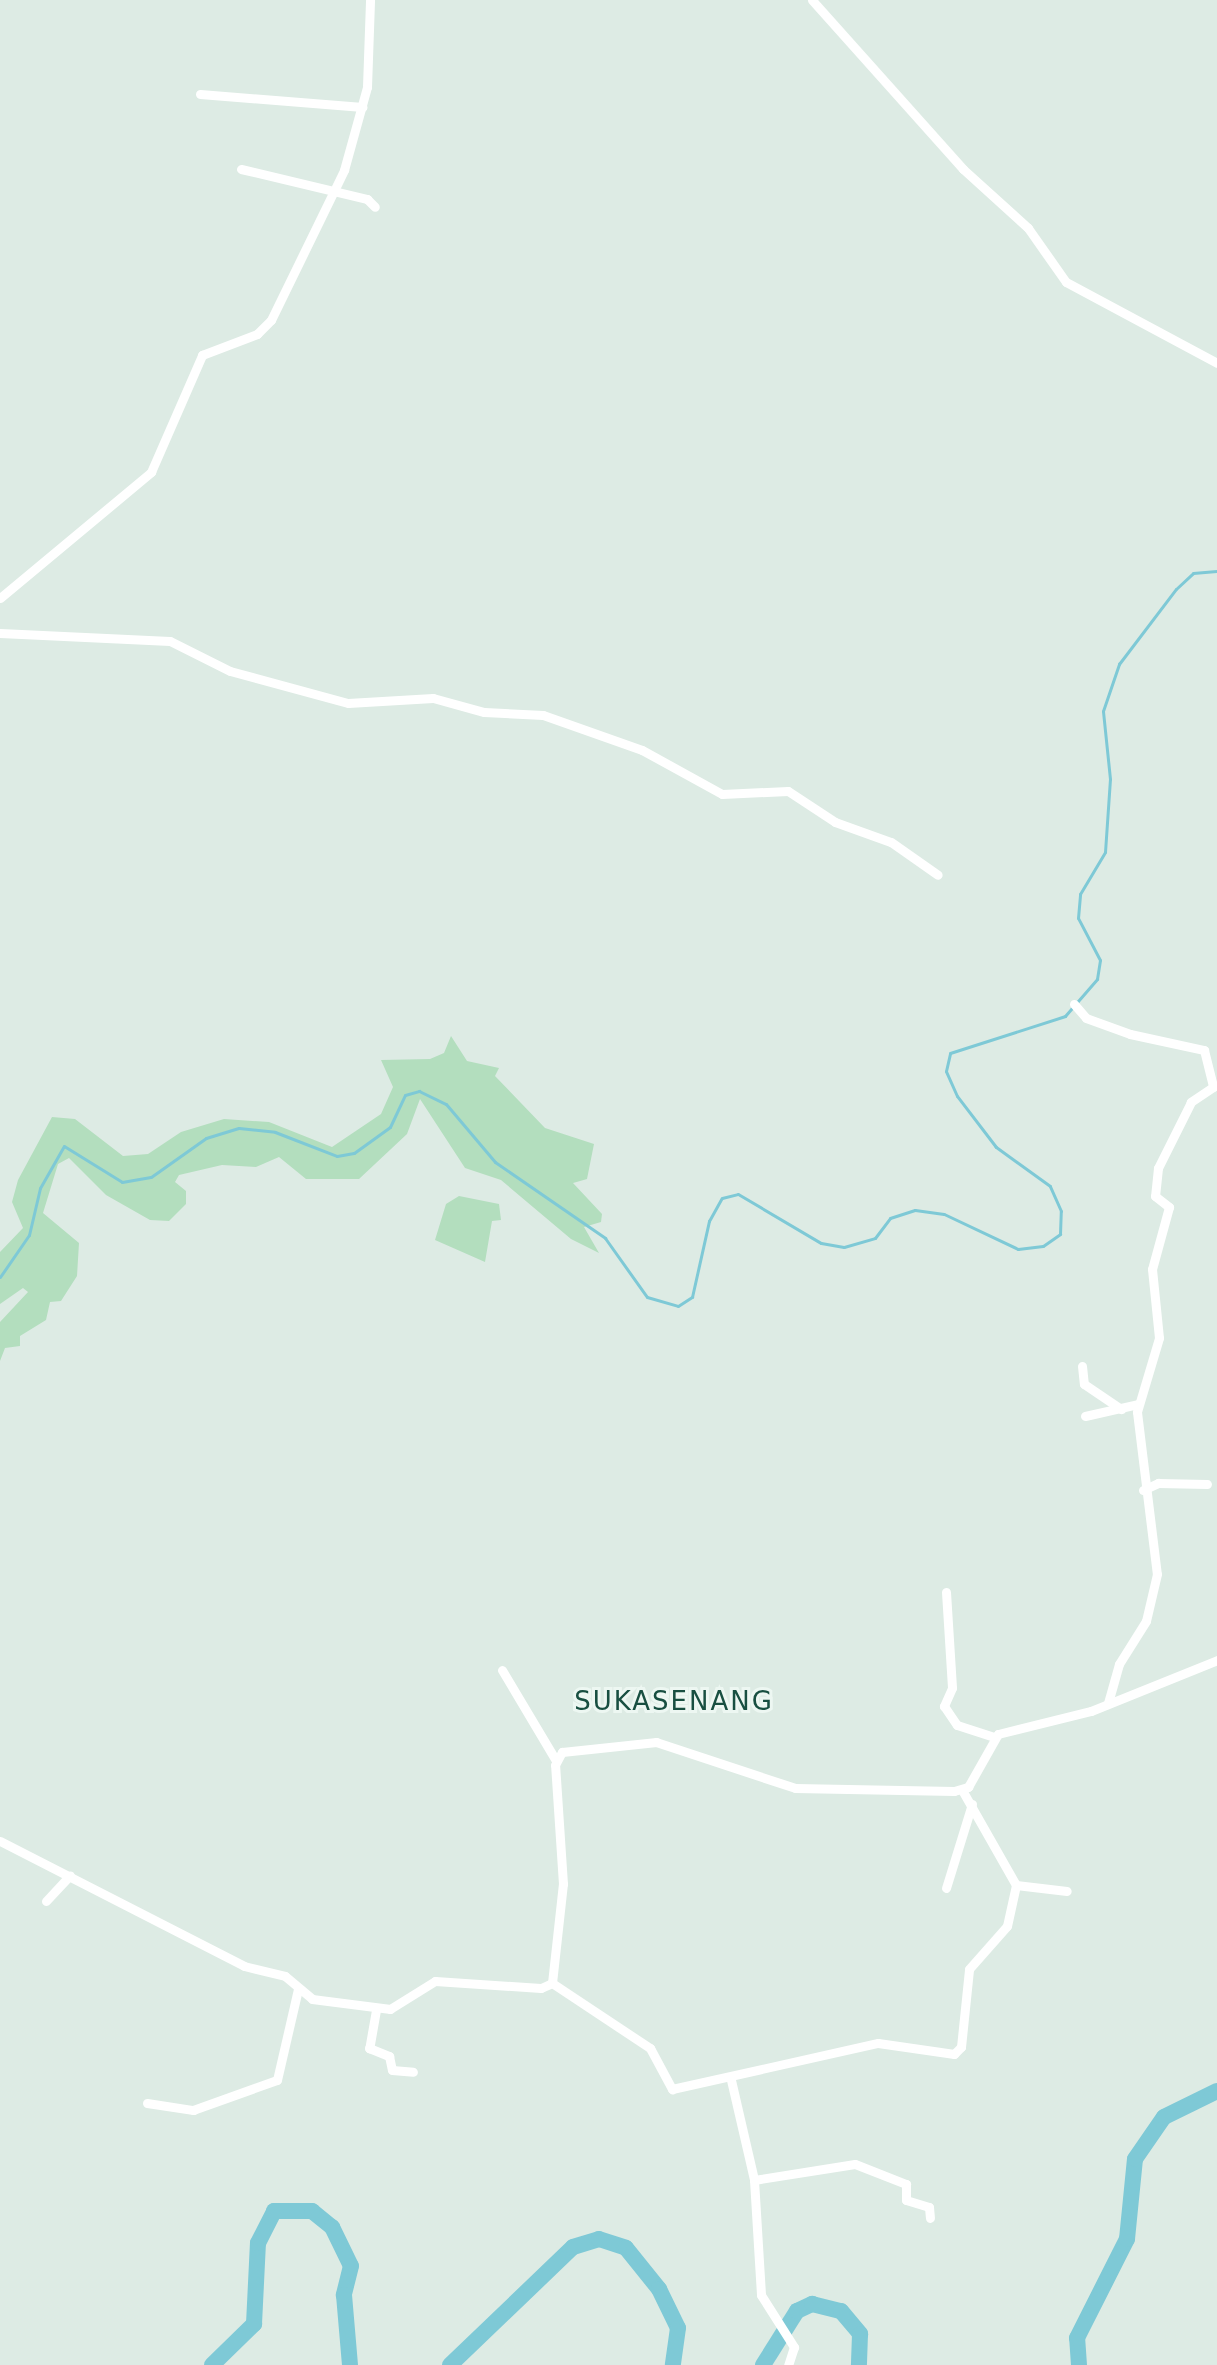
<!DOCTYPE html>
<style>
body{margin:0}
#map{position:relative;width:1217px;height:2365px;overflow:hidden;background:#ddebe4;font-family:"DejaVu Sans",sans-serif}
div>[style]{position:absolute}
.green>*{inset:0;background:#b3debe}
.stream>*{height:3px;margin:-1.5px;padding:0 1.5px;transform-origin:1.5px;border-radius:1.5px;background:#7ec9d6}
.river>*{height:16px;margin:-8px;padding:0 8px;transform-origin:8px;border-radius:8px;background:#7ec9d6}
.minor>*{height:9px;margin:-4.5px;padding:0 4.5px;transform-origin:4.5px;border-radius:4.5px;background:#fff}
span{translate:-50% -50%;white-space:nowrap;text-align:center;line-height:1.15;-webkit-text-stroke:6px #edf7f2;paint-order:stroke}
.quarter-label{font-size:26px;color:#184f41;letter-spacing:2px}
</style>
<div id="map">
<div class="green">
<div style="clip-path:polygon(451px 1036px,467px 1061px,499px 1068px,495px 1076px,545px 1128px,594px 1144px,587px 1179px,573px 1183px,602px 1214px,601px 1222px,584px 1227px,599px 1253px,571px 1239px,501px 1180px,465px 1168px,420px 1099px,407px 1134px,359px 1179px,306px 1179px,279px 1157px,256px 1167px,222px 1165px,179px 1175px,175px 1182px,186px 1191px,186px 1204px,169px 1221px,150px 1220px,106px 1195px,69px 1158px,58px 1164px,43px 1213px,79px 1243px,77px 1276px,61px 1301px,50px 1302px,46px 1320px,20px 1336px,20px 1346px,5px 1348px,0 1361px,0 1322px,28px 1292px,23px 1288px,0 1304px,0 1252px,23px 1228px,12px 1202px,18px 1180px,52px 1117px,75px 1119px,123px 1156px,148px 1154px,181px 1132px,224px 1119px,269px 1122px,332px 1147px,381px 1114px,393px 1087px,381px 1060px,430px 1059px,444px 1053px)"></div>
<div style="clip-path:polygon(459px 1196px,499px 1204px,501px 1220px,492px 1221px,485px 1262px,435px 1240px,446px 1204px)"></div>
</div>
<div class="stream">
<div style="left:0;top:1277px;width:51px;rotate:-55.4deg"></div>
<div style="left:29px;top:1235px;width:48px;rotate:-76.8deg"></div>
<div style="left:40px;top:1188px;width:48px;rotate:-60.3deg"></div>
<div style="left:64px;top:1146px;width:68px;rotate:31.8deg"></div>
<div style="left:122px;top:1182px;width:29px;rotate:-10deg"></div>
<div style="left:151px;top:1177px;width:67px;rotate:-35.3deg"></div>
<div style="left:206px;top:1138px;width:34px;rotate:-17deg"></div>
<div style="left:239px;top:1128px;width:36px;rotate:6deg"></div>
<div style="left:275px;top:1132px;width:66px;rotate:21.2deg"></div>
<div style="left:337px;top:1156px;width:17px;rotate:-10deg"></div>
<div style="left:354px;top:1153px;width:44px;rotate:-35.8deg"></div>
<div style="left:390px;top:1127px;width:35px;rotate:-65deg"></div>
<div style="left:405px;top:1095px;width:15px;rotate:-16deg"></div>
<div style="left:419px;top:1091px;width:30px;rotate:26deg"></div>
<div style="left:446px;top:1104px;width:76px;rotate:49.8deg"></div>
<div style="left:495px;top:1162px;width:134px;rotate:34.6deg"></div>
<div style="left:605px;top:1238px;width:72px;rotate:54.6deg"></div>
<div style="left:647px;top:1297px;width:32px;rotate:16deg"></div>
<div style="left:678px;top:1306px;width:17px;rotate:-33deg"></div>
<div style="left:692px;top:1297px;width:78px;rotate:-77.4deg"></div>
<div style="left:709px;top:1221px;width:26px;rotate:-61deg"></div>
<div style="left:722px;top:1198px;width:16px;rotate:-14deg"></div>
<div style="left:738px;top:1194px;width:96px;rotate:30.6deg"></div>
<div style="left:821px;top:1243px;width:23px;rotate:10deg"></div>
<div style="left:844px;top:1247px;width:32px;rotate:-16deg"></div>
<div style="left:875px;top:1238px;width:25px;rotate:-53deg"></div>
<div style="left:890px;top:1218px;width:26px;rotate:-18deg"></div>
<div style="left:915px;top:1210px;width:29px;rotate:8deg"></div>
<div style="left:944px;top:1214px;width:82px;rotate:25.3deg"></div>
<div style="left:1018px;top:1249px;width:25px;rotate:-7deg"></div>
<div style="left:1043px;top:1246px;width:21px;rotate:-35deg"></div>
<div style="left:1060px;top:1234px;width:23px;rotate:-88deg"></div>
<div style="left:1061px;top:1211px;width:27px;rotate:-114deg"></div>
<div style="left:1050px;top:1186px;width:67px;rotate:-144.2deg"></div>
<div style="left:996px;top:1147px;width:64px;rotate:-127.4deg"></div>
<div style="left:957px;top:1096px;width:27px;rotate:-114deg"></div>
<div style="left:946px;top:1071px;width:18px;rotate:-77deg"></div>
<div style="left:950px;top:1053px;width:121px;rotate:-17.8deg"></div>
<div style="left:1065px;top:1016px;width:49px;rotate:-49.1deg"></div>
<div style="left:1097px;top:979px;width:19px;rotate:-81deg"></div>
<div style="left:1100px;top:960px;width:47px;rotate:-117.6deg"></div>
<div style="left:1078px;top:918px;width:24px;rotate:-85deg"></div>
<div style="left:1080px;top:894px;width:49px;rotate:-59.2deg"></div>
<div style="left:1105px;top:852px;width:73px;rotate:-86.1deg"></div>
<div style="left:1110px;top:779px;width:68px;rotate:-95.9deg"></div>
<div style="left:1103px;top:711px;width:50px;rotate:-71.2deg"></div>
<div style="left:1119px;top:664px;width:94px;rotate:-52.8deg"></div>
<div style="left:1176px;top:589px;width:23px;rotate:-43deg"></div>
<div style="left:1193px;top:573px;width:24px;rotate:-5deg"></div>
</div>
<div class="river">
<div style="left:212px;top:2365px;width:59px;rotate:-44.3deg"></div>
<div style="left:254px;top:2324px;width:81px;rotate:-87.2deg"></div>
<div style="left:258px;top:2243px;width:36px;rotate:-63deg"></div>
<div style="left:274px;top:2211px;width:38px"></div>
<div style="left:312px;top:2211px;width:26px;rotate:39deg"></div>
<div style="left:332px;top:2227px;width:43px;rotate:64deg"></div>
<div style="left:351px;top:2266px;width:30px;rotate:104deg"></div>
<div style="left:344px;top:2295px;width:70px;rotate:85.1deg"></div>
<div style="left:450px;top:2365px;width:170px;rotate:-43.8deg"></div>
<div style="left:573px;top:2247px;width:27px;rotate:-17deg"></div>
<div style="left:599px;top:2239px;width:28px;rotate:18deg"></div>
<div style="left:626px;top:2248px;width:53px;rotate:51.2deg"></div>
<div style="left:659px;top:2289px;width:43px;rotate:64deg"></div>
<div style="left:678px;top:2328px;width:37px;rotate:98deg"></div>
<div style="left:763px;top:2365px;width:64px;rotate:-57.8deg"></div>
<div style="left:797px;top:2311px;width:17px;rotate:-25deg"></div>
<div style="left:812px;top:2304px;width:30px;rotate:14deg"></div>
<div style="left:841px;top:2311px;width:30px;rotate:50deg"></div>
<div style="left:860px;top:2334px;width:31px;rotate:92deg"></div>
<div style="left:1079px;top:2365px;width:27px;rotate:-94deg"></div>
<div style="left:1077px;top:2338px;width:111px;rotate:-63.2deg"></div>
<div style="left:1127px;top:2239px;width:80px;rotate:-84.3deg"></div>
<div style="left:1135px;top:2159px;width:51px;rotate:-55.4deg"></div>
<div style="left:1164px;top:2117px;width:59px;rotate:-26.1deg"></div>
</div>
<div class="minor">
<div style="left:812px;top:0;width:227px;rotate:48.2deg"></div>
<div style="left:963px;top:169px;width:88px;rotate:42.2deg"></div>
<div style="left:1028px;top:228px;width:66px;rotate:54.9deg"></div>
<div style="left:1066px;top:282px;width:171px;rotate:28.2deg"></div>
<div style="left:200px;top:94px;width:163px;rotate:4.6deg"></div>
<div style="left:241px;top:169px;width:130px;rotate:13.4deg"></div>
<div style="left:367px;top:199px;width:11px;rotate:45deg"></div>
<div style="left:0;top:598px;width:197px;rotate:-39.8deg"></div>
<div style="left:151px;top:472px;width:128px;rotate:-66.4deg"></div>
<div style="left:202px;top:355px;width:59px;rotate:-20.9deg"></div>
<div style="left:257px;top:334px;width:20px;rotate:-45deg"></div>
<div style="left:271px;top:320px;width:167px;rotate:-64deg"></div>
<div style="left:344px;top:170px;width:86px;rotate:-74.5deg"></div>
<div style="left:367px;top:87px;width:87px;rotate:-88deg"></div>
<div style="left:0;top:633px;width:170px;rotate:2.7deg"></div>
<div style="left:170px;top:641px;width:67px;rotate:26.6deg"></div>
<div style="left:230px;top:671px;width:122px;rotate:15.2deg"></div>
<div style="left:348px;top:703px;width:85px;rotate:-3.4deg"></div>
<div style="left:433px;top:698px;width:53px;rotate:15.4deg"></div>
<div style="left:484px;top:712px;width:59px;rotate:2.9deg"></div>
<div style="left:543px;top:715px;width:105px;rotate:19.5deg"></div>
<div style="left:642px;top:750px;width:91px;rotate:28.8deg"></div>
<div style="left:722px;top:794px;width:66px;rotate:-2.6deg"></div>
<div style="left:788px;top:791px;width:56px;rotate:33.4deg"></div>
<div style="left:835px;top:822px;width:59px;rotate:19.7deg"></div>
<div style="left:891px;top:842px;width:57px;rotate:35.1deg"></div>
<div style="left:1074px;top:1004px;width:18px;rotate:49deg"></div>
<div style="left:1086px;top:1018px;width:47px;rotate:20deg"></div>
<div style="left:1130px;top:1034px;width:76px;rotate:12.2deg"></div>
<div style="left:1204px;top:1050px;width:38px;rotate:76deg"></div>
<div style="left:1213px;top:1087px;width:27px;rotate:146deg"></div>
<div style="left:1191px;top:1102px;width:74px;rotate:116.6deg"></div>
<div style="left:1158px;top:1168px;width:28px;rotate:96deg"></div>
<div style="left:1155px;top:1196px;width:18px;rotate:38deg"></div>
<div style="left:1169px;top:1207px;width:64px;rotate:105.3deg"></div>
<div style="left:1152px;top:1269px;width:69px;rotate:84.2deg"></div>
<div style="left:1159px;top:1338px;width:77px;rotate:106.6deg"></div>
<div style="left:1137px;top:1412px;width:163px;rotate:83deg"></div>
<div style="left:1157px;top:1574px;width:48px;rotate:103.2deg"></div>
<div style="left:1146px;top:1621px;width:51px;rotate:122.1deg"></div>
<div style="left:1119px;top:1664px;width:41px;rotate:105.8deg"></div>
<div style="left:1082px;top:1366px;width:18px;rotate:84deg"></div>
<div style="left:1084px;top:1384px;width:45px;rotate:34deg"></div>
<div style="left:1085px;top:1416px;width:54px;rotate:-12.8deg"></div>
<div style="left:1143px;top:1490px;width:17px;rotate:-25deg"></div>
<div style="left:1158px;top:1483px;width:49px;rotate:1.2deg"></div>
<div style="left:946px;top:1592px;width:96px;rotate:86.4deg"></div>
<div style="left:952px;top:1688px;width:20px;rotate:114deg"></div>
<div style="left:944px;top:1706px;width:23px;rotate:56deg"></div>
<div style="left:957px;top:1725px;width:39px;rotate:18deg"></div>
<div style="left:502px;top:1670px;width:104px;rotate:59.2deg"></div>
<div style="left:0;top:1841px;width:274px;rotate:27.1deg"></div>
<div style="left:244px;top:1966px;width:42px;rotate:13.7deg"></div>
<div style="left:285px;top:1976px;width:35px;rotate:40deg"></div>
<div style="left:312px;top:1999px;width:79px;rotate:7.3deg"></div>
<div style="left:390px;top:2009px;width:53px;rotate:-31.9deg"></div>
<div style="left:435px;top:1981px;width:106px;rotate:3.8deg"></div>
<div style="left:541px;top:1988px;width:12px;rotate:-24deg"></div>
<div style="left:552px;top:1983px;width:100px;rotate:-83.7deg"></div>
<div style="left:563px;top:1884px;width:119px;rotate:-93.8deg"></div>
<div style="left:555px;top:1765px;width:15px;rotate:-62deg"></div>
<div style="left:562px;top:1752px;width:95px;rotate:-6.1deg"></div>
<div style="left:656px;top:1742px;width:146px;rotate:18.3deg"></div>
<div style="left:795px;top:1788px;width:159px;rotate:1.1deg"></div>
<div style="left:954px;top:1791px;width:15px;rotate:-16deg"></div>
<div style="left:968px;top:1787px;width:61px;rotate:-60.5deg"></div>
<div style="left:998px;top:1734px;width:96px;rotate:-13.9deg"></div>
<div style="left:1091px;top:1711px;width:136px;rotate:-22deg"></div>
<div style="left:1016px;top:1885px;width:51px;rotate:6.7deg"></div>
<div style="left:946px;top:1888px;width:88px;rotate:-72.8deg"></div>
<div style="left:46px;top:1901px;width:35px;rotate:-47deg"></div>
<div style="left:552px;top:1983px;width:118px;rotate:33.6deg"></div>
<div style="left:650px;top:2048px;width:47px;rotate:61.8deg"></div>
<div style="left:672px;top:2089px;width:211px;rotate:-12.6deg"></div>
<div style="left:878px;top:2043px;width:77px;rotate:8.2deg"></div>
<div style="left:954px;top:2054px;width:10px;rotate:-45deg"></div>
<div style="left:961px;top:2047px;width:78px;rotate:-84.1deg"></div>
<div style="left:969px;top:1969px;width:57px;rotate:-48.5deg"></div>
<div style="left:1007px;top:1926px;width:42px;rotate:-77.6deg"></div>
<div style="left:1016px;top:1885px;width:109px;rotate:-119.6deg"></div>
<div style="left:376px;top:2010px;width:39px;rotate:100deg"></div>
<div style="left:369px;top:2048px;width:22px;rotate:22deg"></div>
<div style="left:389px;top:2056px;width:14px;rotate:78deg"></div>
<div style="left:392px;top:2070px;width:21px;rotate:5deg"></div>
<div style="left:731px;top:2080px;width:103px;rotate:77deg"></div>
<div style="left:754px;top:2180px;width:115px;rotate:86.5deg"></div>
<div style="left:761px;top:2295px;width:62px;rotate:57.6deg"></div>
<div style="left:794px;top:2347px;width:19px;rotate:108deg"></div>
<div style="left:147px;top:2103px;width:47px;rotate:8.7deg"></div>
<div style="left:193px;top:2110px;width:89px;rotate:-19.7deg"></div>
<div style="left:277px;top:2080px;width:93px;rotate:-77deg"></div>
<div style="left:754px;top:2180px;width:102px;rotate:-9deg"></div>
<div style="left:855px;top:2164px;width:55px;rotate:21.4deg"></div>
<div style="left:906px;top:2184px;width:16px;rotate:90deg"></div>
<div style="left:906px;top:2200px;width:24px;rotate:17deg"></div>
<div style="left:929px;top:2207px;width:11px;rotate:85deg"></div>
</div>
<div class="quarter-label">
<span style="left:674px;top:1702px">SUKASENANG</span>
</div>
</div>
